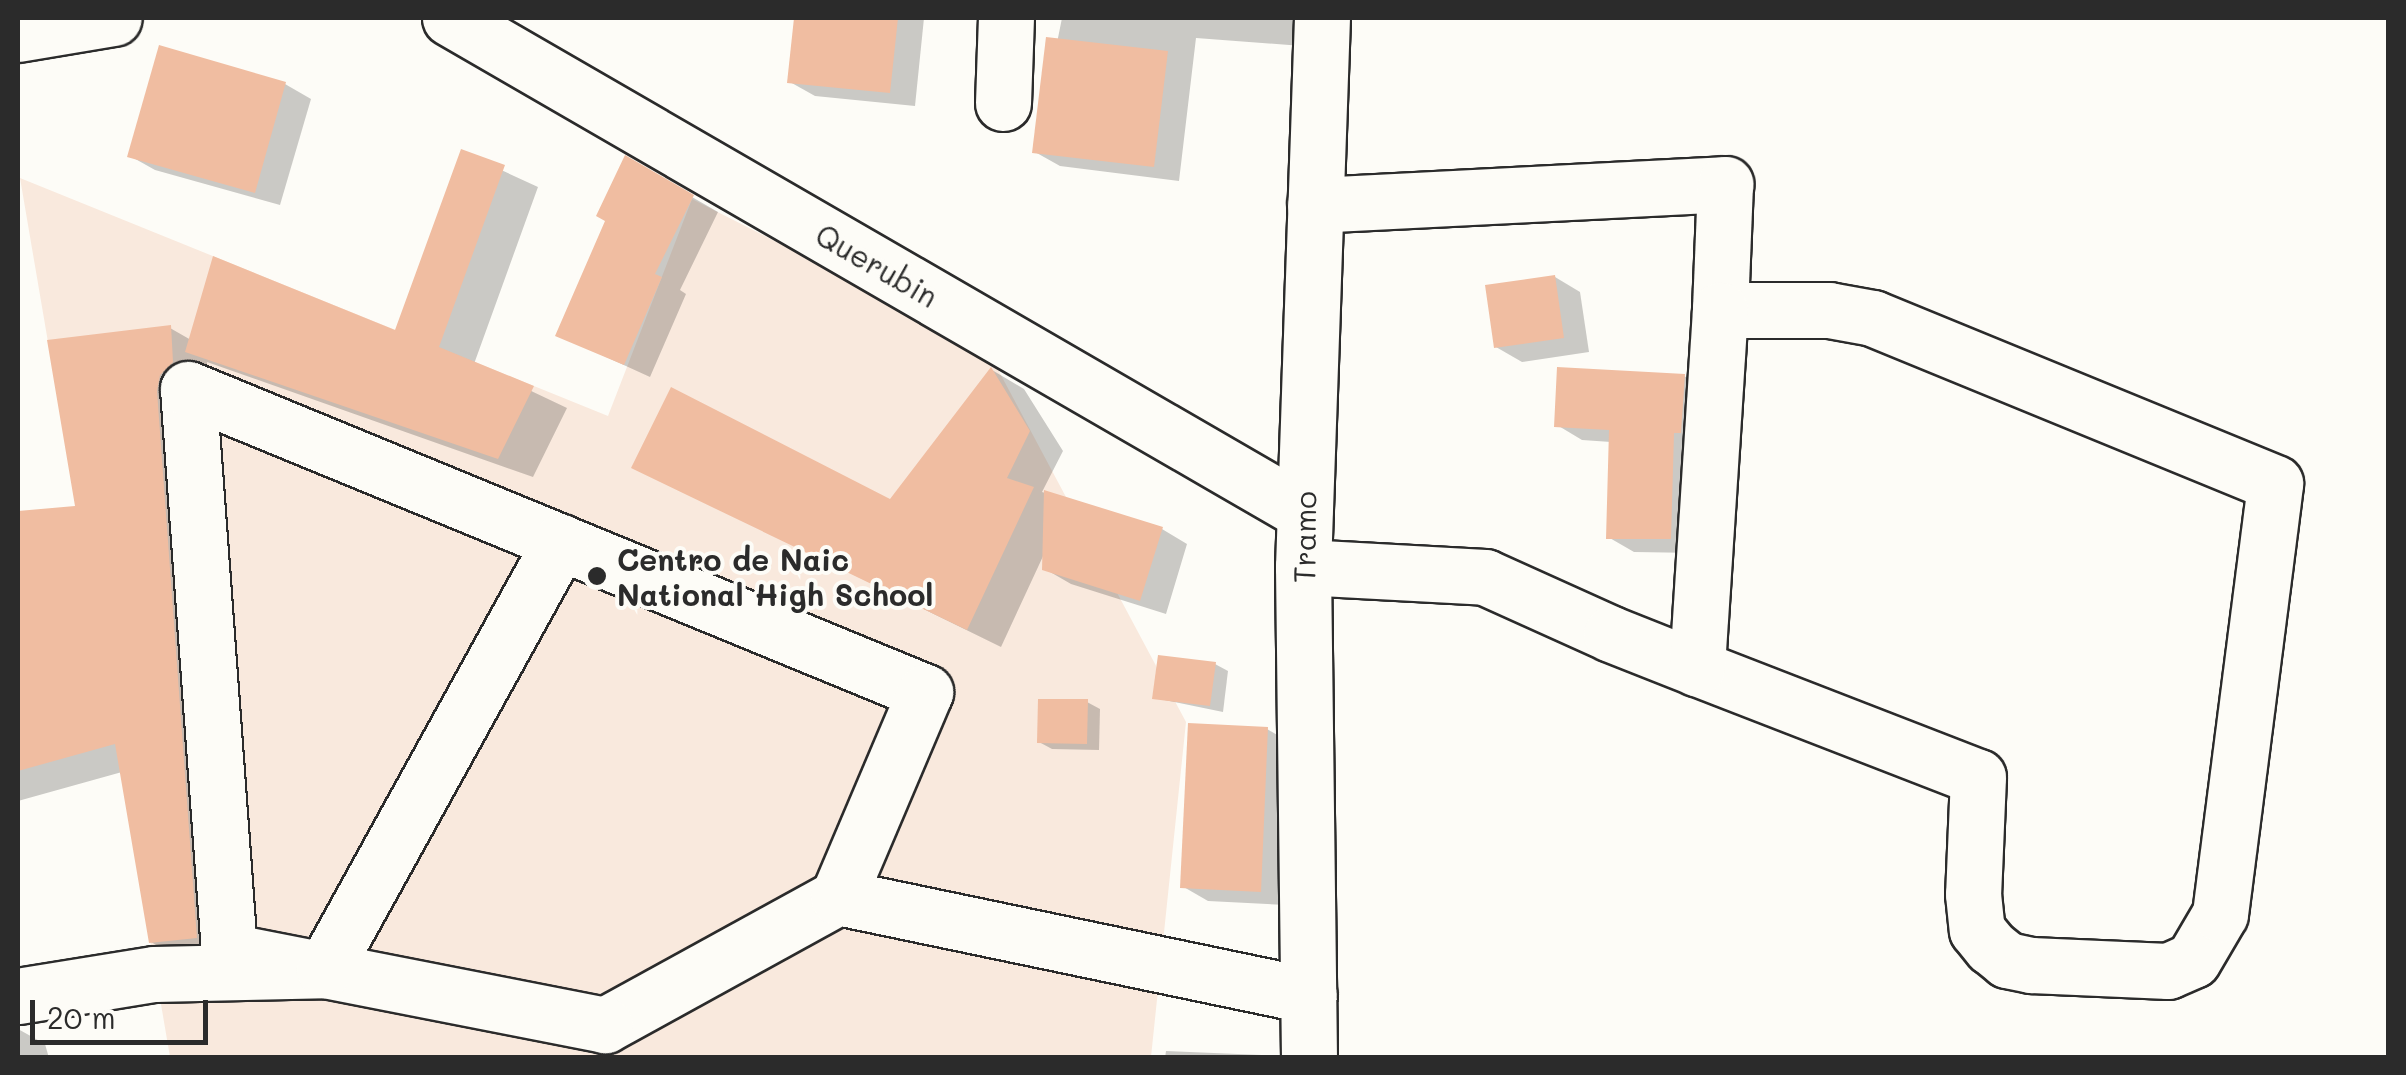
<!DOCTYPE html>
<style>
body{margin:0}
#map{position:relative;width:2406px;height:1075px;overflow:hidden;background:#fdfcf7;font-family:Mali,sans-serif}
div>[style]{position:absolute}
.built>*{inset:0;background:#f9e9dd}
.shadow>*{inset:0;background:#0003}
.building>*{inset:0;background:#f0bda1}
.roads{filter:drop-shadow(2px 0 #2b2b2b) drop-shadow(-2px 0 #2b2b2b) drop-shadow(0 2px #2b2b2b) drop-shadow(0 -2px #2b2b2b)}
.minor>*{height:55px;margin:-27.5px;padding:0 27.5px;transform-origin:27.5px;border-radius:27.5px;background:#fdfcf7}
.dots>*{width:28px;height:28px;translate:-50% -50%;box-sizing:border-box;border:5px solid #fdfcf7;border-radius:50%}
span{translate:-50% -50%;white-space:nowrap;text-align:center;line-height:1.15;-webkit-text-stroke:8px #fdfcf7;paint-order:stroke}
.street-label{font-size:30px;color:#2b2b2b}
.poi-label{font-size:30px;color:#2b2b2b;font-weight:700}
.left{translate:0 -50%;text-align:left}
.frame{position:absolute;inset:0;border:20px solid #2b2b2b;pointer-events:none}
.scale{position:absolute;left:30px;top:1000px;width:178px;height:45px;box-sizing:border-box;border:5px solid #2b2b2b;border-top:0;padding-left:12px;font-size:30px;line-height:35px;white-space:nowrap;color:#2b2b2b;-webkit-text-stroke:8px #fdfcf7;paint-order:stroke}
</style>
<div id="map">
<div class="built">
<div style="clip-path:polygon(20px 178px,608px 416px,692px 199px,987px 349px,1186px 722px,1151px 1057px,170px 1057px)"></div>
</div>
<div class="shadow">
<div style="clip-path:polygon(796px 18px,924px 18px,915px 106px,815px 96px,790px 82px)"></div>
<div style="clip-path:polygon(1062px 18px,1318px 18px,1315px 47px,1196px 38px,1179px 181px,1060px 166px,1035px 152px)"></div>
<div style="clip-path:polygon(285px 84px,311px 99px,280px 205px,155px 170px,130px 156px)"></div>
<div style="clip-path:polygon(462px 152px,538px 187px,474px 364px,567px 408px,533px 477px,207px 362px,232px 958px,187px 963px,151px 942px,122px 772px,18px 801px,18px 513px,78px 508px,170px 328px,191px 340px,397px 333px)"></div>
<div style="clip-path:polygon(626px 159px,718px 212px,680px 290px,686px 294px,650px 377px,558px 335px,608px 220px)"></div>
<div style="clip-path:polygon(1555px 277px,1580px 292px,1589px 352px,1522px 362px,1496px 347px)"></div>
<div style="clip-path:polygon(992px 370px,1024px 389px,1063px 451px,1042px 492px,1162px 529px,1187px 544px,1166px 614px,1071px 584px,1045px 569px,1045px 552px,1001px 647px,634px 467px,891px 502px)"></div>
<div style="clip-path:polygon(1684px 376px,1710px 391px,1697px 553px,1634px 552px,1608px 537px,1611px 442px,1582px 440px,1557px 425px)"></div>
<div style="clip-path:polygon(1215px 664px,1228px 671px,1223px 712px,1155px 698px)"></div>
<div style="clip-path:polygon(1087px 702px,1100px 709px,1099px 750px,1052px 749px,1039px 742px)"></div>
<div style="clip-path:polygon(1267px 729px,1293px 744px,1286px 905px,1208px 901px,1182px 886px)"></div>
<div style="clip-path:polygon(18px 1029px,45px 1044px,49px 1058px,18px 1058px)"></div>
<div style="clip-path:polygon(1166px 1051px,1262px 1055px,1266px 1058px,1165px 1058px)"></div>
</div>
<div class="building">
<div style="clip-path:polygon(794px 18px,898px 18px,890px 93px,787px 83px)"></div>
<div style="clip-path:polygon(1046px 37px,1168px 51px,1154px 167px,1032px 153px)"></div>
<div style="clip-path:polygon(159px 45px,286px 82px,255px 193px,127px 157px)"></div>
<div style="clip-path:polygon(461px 149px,505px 165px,439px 347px,534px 386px,498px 459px,185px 352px,213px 256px,395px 330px)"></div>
<div style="clip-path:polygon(625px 155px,694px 195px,655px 274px,662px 277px,624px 365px,555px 336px,605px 221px,596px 216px)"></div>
<div style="clip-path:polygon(1555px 275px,1564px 338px,1494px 348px,1485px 285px)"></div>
<div style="clip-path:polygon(171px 325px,173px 362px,160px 375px,157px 391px,197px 938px,149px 943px,115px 744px,18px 771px,18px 511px,75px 506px,47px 340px)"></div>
<div style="clip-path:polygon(991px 367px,1030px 431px,1007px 478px,1034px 487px,967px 630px,631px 468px,671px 387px,890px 499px)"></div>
<div style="clip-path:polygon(1557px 367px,1685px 374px,1681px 433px,1674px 433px,1671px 539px,1606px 539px,1609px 430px,1554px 427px)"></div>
<div style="clip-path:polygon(1044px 490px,1163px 527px,1140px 601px,1042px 570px)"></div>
<div style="clip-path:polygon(1158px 655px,1216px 662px,1210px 706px,1152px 699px)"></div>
<div style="clip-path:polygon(1038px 699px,1088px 699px,1087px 744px,1037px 743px)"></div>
<div style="clip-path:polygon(1188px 723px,1268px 727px,1261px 892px,1180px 888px)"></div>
</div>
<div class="roads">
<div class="minor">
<div style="left:450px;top:18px;width:987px;rotate:30.05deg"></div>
<div style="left:18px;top:34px;width:97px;rotate:-9.5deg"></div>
<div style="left:1003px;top:103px;width:85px;rotate:-88deg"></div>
<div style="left:1315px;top:205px;width:411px;rotate:-2.9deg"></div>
<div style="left:1725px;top:184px;width:126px;rotate:92.3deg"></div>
<div style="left:1303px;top:567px;width:182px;rotate:3.1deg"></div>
<div style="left:1485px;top:577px;width:138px;rotate:24.3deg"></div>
<div style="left:1611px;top:634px;width:92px;rotate:21.6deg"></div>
<div style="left:1697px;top:668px;width:301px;rotate:21.2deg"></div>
<div style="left:1978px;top:777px;width:117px;rotate:92.4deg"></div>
<div style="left:1973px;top:894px;width:36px;rotate:84deg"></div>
<div style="left:1977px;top:930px;width:22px;rotate:51deg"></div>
<div style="left:1991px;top:947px;width:21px;rotate:39deg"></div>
<div style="left:2007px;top:960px;width:25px;rotate:12deg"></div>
<div style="left:2031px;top:965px;width:137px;rotate:2.5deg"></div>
<div style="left:2168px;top:971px;width:27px;rotate:-24deg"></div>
<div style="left:2193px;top:960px;width:53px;rotate:-59.6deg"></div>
<div style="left:2220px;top:914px;width:434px;rotate:-82.7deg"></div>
<div style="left:2275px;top:483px;width:435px;rotate:-157.7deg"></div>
<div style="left:1873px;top:318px;width:45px;rotate:-169.7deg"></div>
<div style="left:1829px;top:310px;width:109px;rotate:180deg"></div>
<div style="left:1720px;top:310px;width:359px;rotate:93.7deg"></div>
<div style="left:838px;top:897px;width:266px;rotate:151.2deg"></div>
<div style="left:605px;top:1025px;width:383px;rotate:-168.9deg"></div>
<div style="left:229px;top:951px;width:563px;rotate:-94.17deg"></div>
<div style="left:188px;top:389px;width:797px;rotate:22.35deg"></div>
<div style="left:925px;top:692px;width:223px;rotate:113deg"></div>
<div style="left:838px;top:897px;width:481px;rotate:11.8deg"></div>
<div style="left:18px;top:996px;width:138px;rotate:-9.2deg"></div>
<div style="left:154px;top:974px;width:170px;rotate:-1.3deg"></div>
<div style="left:324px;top:970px;width:489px;rotate:-61.1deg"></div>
<div style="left:1309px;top:1058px;width:491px;rotate:-90.7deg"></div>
<div style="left:1303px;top:567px;width:549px;rotate:-88.02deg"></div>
</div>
</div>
<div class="dots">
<div style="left:597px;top:576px;background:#2b2b2b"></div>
</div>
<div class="street-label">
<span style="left:877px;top:265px;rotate:30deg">Querubin</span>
<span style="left:1304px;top:537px;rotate:-89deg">Tramo</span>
</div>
<div class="poi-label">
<span class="left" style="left:617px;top:576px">Centro de Naic<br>National High School</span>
</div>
<div class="frame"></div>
<div class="scale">20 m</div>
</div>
